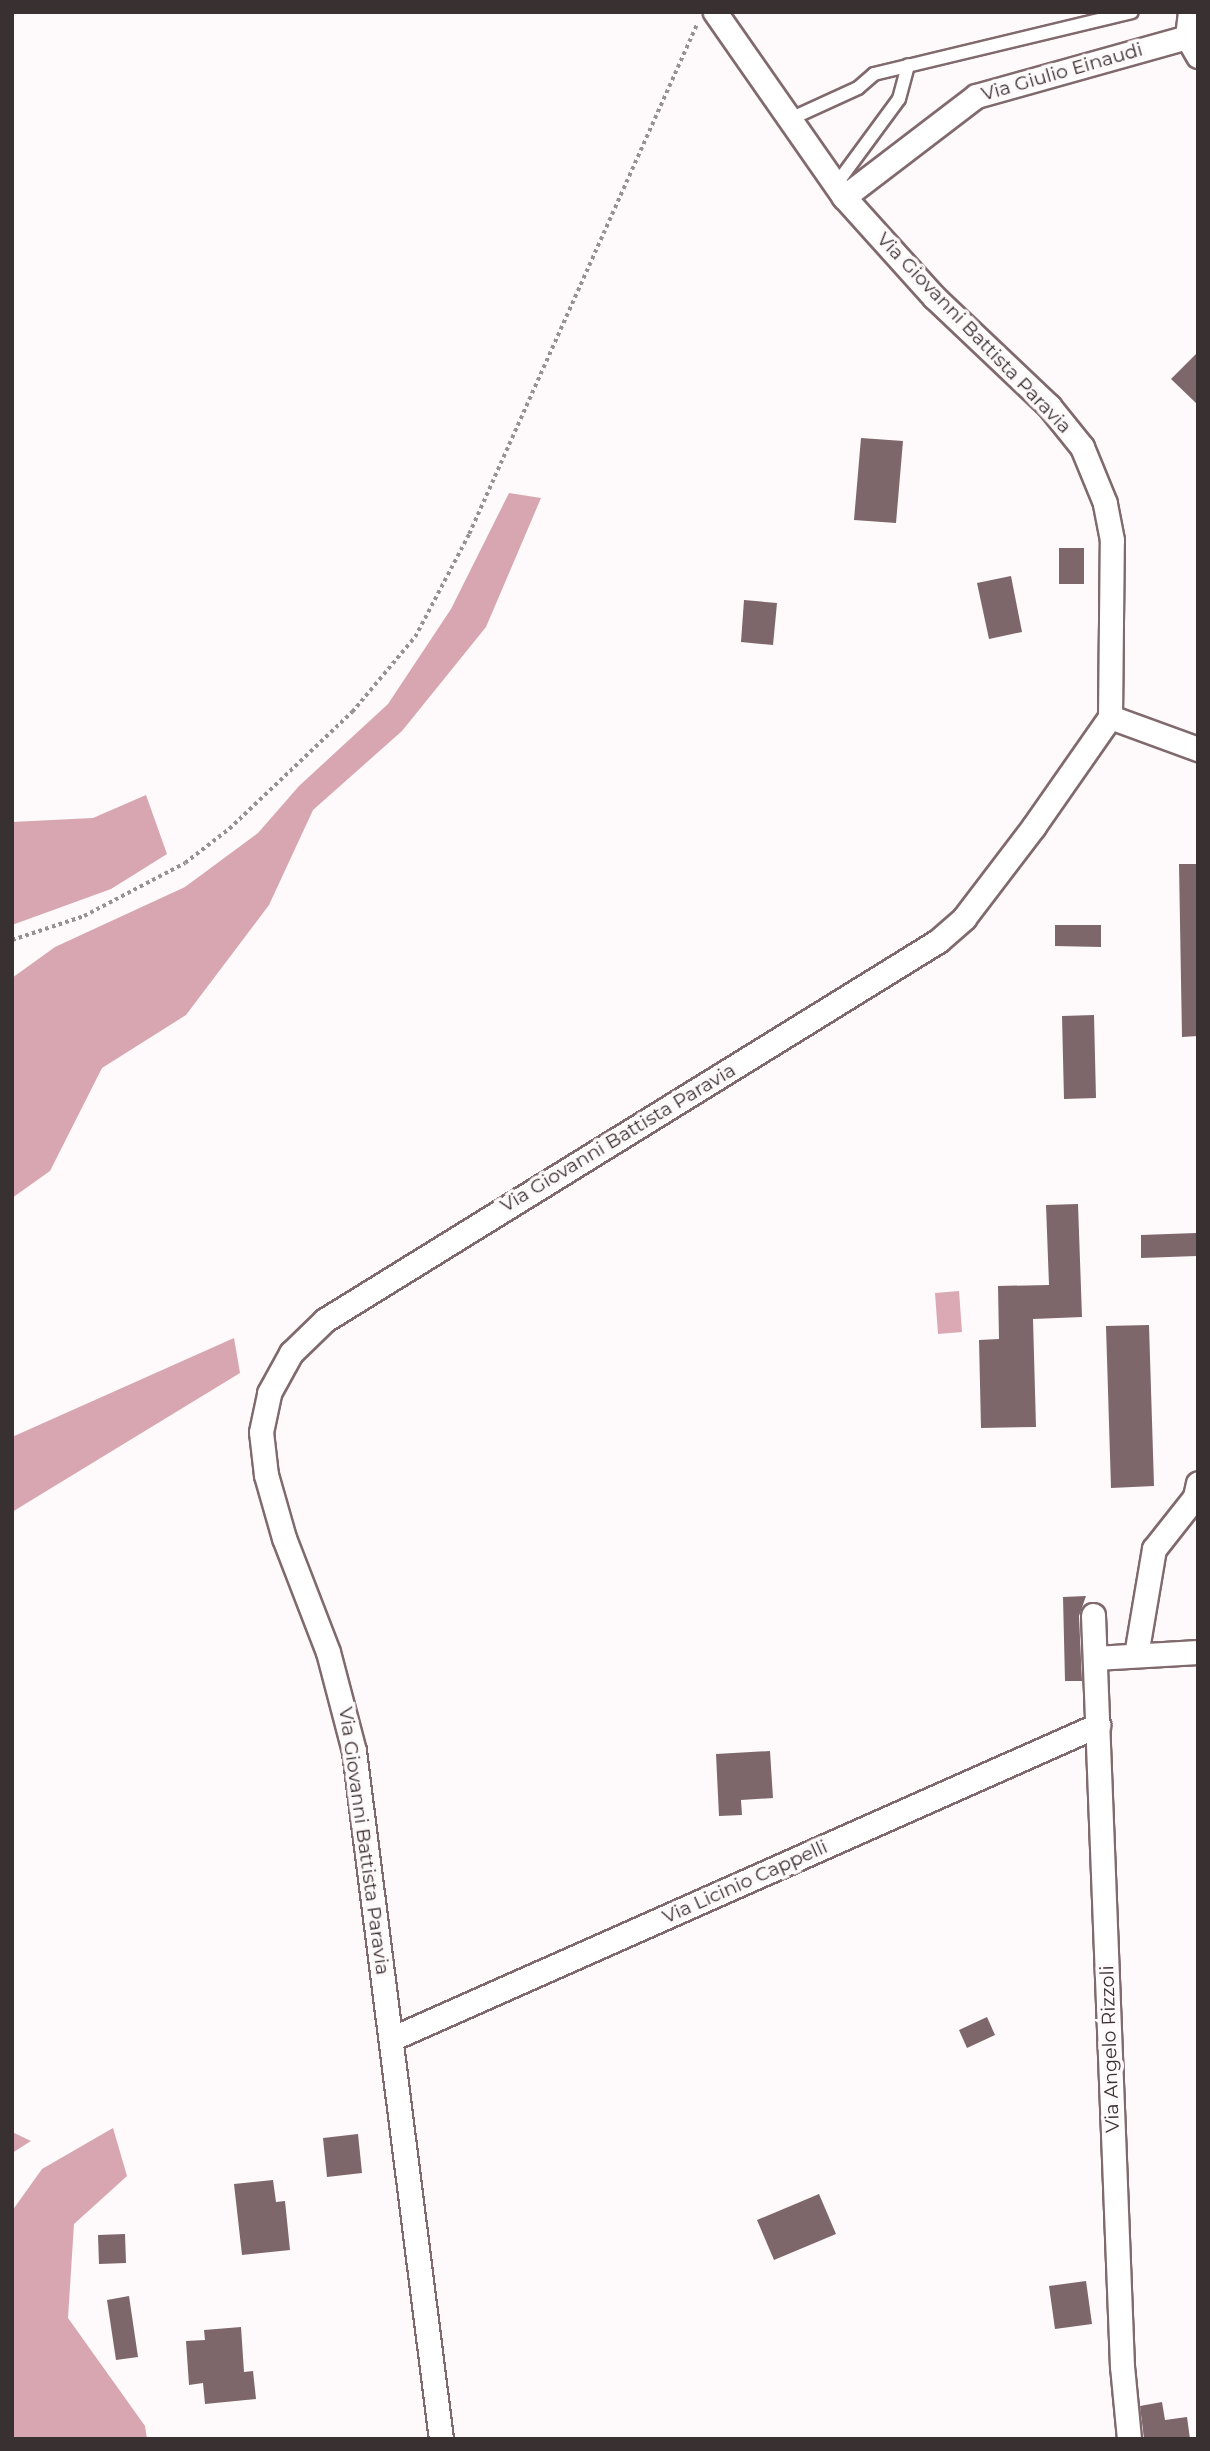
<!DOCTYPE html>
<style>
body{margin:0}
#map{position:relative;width:1210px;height:2451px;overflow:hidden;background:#fef9fa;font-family:Montserrat,sans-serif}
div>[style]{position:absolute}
.forest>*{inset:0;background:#d7a6b0}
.water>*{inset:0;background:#dba9b4}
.building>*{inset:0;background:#7d676b}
.path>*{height:3.5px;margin-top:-1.75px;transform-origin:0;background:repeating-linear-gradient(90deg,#989193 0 3.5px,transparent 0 7px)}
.roads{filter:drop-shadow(2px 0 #806a6e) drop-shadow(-2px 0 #806a6e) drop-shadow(0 2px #806a6e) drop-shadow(0 -2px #806a6e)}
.lane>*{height:12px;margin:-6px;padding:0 6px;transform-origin:6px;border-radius:6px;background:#fff}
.street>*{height:23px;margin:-11.5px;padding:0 11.5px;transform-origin:11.5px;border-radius:11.5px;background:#fff}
span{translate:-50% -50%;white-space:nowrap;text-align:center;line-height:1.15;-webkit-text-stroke:7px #fef9fa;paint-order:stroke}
.street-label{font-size:19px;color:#393032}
.frame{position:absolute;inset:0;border:14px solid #393032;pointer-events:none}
</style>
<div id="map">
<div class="forest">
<div style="clip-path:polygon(509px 493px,541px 498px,486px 627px,402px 731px,313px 810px,269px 905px,186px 1015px,102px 1068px,50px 1171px,12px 1198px,12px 978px,55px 947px,185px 887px,258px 833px,299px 786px,388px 704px,451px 609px)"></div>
<div style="clip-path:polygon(146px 795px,167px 854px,111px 889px,12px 925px,12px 822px,93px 818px)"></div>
<div style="clip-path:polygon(234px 1338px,240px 1373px,12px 1512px,12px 1437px)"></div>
<div style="clip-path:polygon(113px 2128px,127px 2176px,74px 2224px,68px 2318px,145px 2426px,147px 2439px,12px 2439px,12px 2211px,42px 2169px)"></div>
<div style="clip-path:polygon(12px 2132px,31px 2141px,12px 2153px)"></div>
</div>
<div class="water">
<div style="clip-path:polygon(959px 1291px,962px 1332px,938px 1334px,935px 1293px)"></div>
</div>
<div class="building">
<div style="clip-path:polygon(1198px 352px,1198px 405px,1171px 379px)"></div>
<div style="clip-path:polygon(861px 438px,903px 441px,896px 523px,854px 520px)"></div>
<div style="clip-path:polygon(1059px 548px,1084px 548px,1084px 584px,1059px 584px)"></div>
<div style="clip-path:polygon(1011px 576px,1022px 632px,989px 639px,977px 583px)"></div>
<div style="clip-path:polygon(744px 600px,777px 603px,773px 645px,741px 642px)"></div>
<div style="clip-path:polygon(1179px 864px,1198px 864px,1198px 1036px,1182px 1037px)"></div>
<div style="clip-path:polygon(1055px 925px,1101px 925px,1101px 947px,1055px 946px)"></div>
<div style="clip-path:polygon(1094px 1015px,1096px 1098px,1064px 1099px,1062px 1016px)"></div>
<div style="clip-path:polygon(1078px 1204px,1082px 1317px,1033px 1319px,1036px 1427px,981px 1428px,979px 1340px,999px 1339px,998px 1286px,1049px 1285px,1046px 1205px)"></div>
<div style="clip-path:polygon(1196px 1233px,1197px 1256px,1141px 1258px,1141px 1235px)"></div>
<div style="clip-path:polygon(1149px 1325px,1154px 1486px,1111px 1488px,1106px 1326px)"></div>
<div style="clip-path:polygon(1086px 1596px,1079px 1616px,1082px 1681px,1065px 1681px,1063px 1597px)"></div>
<div style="clip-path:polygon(770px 1751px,773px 1798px,741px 1800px,742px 1815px,719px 1816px,716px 1754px)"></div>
<div style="clip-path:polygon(987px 2017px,995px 2035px,967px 2048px,959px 2030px)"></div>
<div style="clip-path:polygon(358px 2134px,362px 2173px,327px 2177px,323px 2138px)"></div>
<div style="clip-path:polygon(273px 2180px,276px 2202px,285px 2201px,290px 2250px,242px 2255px,234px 2184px)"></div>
<div style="clip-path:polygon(819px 2194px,836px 2234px,774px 2260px,757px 2220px)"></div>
<div style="clip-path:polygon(125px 2234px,126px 2263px,99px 2264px,98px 2235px)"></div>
<div style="clip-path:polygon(1086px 2281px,1092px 2324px,1055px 2329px,1049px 2286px)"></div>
<div style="clip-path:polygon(129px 2296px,138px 2357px,116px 2360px,107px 2300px)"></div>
<div style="clip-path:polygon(241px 2327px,244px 2372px,253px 2371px,256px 2399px,205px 2404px,203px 2383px,189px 2385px,186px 2341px,205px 2340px,204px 2330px)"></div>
<div style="clip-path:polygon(1162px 2402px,1165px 2420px,1187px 2417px,1190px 2439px,1144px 2439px,1140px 2406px)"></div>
</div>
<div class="path">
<div style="left:12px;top:940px;width:76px;rotate:-18.4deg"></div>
<div style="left:84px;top:916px;width:114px;rotate:-27.7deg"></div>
<div style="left:185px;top:863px;width:56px;rotate:-37.7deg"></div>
<div style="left:229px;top:829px;width:170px;rotate:-43.6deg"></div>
<div style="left:352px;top:712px;width:98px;rotate:-50deg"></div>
<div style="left:415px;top:637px;width:116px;rotate:-62.3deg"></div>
<div style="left:469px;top:534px;width:559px;rotate:-65.91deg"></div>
</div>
<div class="roads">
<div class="lane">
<div style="left:788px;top:120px;width:77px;rotate:-24.6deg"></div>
<div style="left:858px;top:88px;width:21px;rotate:-41deg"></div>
<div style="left:874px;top:74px;width:265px;rotate:-13.5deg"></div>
<div style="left:835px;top:186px;width:108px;rotate:-53.7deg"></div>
<div style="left:899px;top:99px;width:35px;rotate:-75deg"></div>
</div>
<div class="street">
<div style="left:1190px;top:12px;width:25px;rotate:97deg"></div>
<div style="left:1187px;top:37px;width:22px;rotate:60deg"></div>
<div style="left:844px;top:197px;width:166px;rotate:-37.4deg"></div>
<div style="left:976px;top:96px;width:219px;rotate:-15.6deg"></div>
<div style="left:1110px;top:717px;width:94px;rotate:20deg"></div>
<div style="left:1093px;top:1615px;width:752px;rotate:87.79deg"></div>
<div style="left:1122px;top:2366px;width:73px;rotate:84.5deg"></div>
<div style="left:1136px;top:1655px;width:108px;rotate:-80.4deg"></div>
<div style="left:1154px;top:1549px;width:66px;rotate:-51.7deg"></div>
<div style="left:1195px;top:1497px;width:14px;rotate:-78deg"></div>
<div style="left:1095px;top:1658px;width:103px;rotate:-3.3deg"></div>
<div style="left:391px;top:2039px;width:774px;rotate:-23.95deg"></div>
<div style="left:441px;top:2439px;width:693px;rotate:-97.21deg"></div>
<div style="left:354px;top:1751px;width:102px;rotate:-104.7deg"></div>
<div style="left:328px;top:1652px;width:122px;rotate:-111.1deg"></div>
<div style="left:284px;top:1538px;width:66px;rotate:-105.9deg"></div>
<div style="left:266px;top:1475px;width:43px;rotate:-96.6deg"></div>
<div style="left:261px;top:1432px;width:40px;rotate:-78deg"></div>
<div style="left:269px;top:1393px;width:46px;rotate:-61.2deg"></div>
<div style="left:291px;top:1353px;width:47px;rotate:-44.1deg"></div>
<div style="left:325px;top:1320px;width:721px;rotate:-31.73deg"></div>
<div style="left:938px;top:941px;width:35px;rotate:-41deg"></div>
<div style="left:964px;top:918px;width:116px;rotate:-52.7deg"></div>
<div style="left:1034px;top:826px;width:133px;rotate:-55.1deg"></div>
<div style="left:1110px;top:717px;width:177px;rotate:-89.4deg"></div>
<div style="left:1112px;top:540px;width:38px;rotate:-101deg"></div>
<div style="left:1105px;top:503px;width:61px;rotate:-112.3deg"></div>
<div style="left:1082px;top:447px;width:53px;rotate:-128.8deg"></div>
<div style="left:1049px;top:406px;width:158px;rotate:-136.5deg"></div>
<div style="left:934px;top:297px;width:135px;rotate:-132deg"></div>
<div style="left:844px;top:197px;width:226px;rotate:-124.9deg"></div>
</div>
</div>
<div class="street-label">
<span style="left:1062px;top:72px;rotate:-16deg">Via Giulio Einaudi</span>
<span style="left:974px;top:333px;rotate:46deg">Via Giovanni Battista Paravia</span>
<span style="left:618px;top:1138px;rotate:-31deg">Via Giovanni Battista Paravia</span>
<span style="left:364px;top:1841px;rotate:82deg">Via Giovanni Battista Paravia</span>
<span style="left:745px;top:1882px;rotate:-24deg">Via Licinio Cappelli</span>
<span style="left:1110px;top:2049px;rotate:-92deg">Via Angelo Rizzoli</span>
</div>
<div class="frame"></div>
</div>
